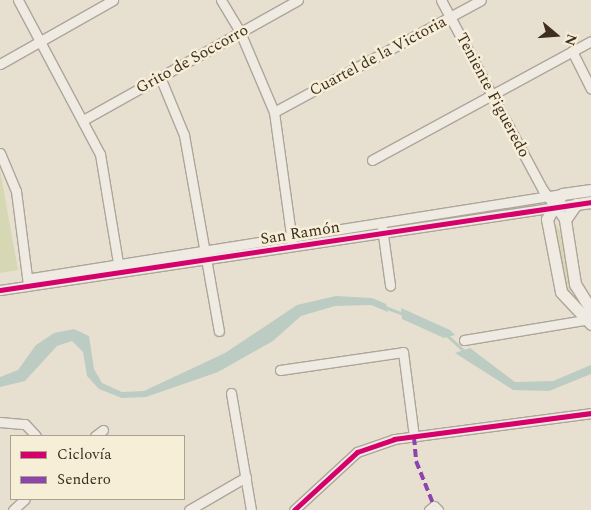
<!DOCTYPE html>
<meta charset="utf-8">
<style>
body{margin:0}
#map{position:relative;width:591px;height:510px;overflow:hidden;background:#e7e0d1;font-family:Spectral,serif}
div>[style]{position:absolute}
.green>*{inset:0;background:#d6d7b3}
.water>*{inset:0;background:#bcccc2}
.stream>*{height:2.5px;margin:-1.25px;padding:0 1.25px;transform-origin:1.25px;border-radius:1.25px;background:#bcccc2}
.roads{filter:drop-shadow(1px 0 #ada599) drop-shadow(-1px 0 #ada599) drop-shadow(0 1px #ada599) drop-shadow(0 -1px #ada599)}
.street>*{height:9px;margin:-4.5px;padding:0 4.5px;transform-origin:4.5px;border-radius:4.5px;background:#efebe3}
.secondary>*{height:11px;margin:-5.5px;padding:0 5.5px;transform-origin:5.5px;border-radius:5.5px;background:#efebe3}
.quiet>*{height:4px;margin-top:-2px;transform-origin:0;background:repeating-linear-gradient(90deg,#8e44ad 0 8px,transparent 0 12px)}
.cycleway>*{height:5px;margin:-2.5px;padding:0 2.5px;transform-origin:2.5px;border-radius:2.5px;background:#d6006c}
span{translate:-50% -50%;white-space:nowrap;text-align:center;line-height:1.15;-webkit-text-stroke:5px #f7eed8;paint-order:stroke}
.street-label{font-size:16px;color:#3d2e20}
.legend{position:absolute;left:10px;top:435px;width:175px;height:65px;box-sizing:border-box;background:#f7eed8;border:1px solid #ada18e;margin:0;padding:6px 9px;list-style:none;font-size:15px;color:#3d2e20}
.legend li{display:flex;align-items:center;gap:10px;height:25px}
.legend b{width:25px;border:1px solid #ada18e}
.north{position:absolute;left:531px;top:10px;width:50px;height:50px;-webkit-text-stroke:4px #f7eed8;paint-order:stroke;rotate:108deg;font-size:14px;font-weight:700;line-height:20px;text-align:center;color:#3d2e20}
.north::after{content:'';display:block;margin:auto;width:18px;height:22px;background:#3d2e20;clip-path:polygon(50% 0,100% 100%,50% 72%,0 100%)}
</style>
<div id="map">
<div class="green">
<div style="clip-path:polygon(0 170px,18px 270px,0 273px)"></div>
<div style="clip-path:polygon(535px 203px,535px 206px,388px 228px,389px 226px)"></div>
<div style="clip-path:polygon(552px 219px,560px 231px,569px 287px,577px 304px,566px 296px)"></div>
</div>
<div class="water">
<div style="clip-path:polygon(336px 296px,372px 298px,386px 304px,388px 312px,371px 305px,335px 306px,301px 316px,273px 341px,218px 372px,146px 397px,122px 398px,99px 389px,87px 376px,83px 352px,72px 341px,57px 346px,25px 381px,0 387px,0 377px,18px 370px,36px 345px,54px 333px,74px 329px,89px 336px,94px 369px,102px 383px,122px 392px,144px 391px,225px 353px,297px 305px)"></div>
<div style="clip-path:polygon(401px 308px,450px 330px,455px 335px,444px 338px,402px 319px)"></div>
<div style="clip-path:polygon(470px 348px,515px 382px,553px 381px,591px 365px,591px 374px,549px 391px,513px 390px,455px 353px)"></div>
</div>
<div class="stream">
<div style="left:385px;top:307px;width:19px;rotate:21deg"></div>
<div style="left:447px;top:335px;width:23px;rotate:43deg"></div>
</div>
<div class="roads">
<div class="street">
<div style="left:18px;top:0;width:174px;rotate:62deg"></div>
<div style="left:100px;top:154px;width:117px;rotate:80.6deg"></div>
<div style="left:221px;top:0;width:37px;rotate:59deg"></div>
<div style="left:240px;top:32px;width:87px;rotate:67deg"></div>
<div style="left:274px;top:112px;width:130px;rotate:82.1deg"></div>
<div style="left:441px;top:0;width:216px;rotate:61.8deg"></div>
<div style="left:543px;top:190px;width:37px;rotate:54deg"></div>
<div style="left:572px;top:51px;width:42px;rotate:63.4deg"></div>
<div style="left:0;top:64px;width:130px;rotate:-29.5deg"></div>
<div style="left:160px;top:77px;width:63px;rotate:67.5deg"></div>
<div style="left:184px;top:135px;width:199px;rotate:79.9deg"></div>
<div style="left:274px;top:112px;width:235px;rotate:-28.4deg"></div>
<div style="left:85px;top:119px;width:244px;rotate:-29.2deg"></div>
<div style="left:0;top:153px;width:41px;rotate:67.2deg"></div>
<div style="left:16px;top:191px;width:95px;rotate:82.7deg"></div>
<div style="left:372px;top:160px;width:249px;rotate:-28.5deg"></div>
<div style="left:382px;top:228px;width:58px;rotate:82deg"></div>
<div style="left:28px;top:285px;width:8px;rotate:-60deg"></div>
<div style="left:32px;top:278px;width:537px;rotate:-9.01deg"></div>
<div style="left:0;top:290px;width:582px;rotate:-8.49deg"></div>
<div style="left:464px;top:340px;width:129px;rotate:-9.4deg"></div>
<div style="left:280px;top:370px;width:124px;rotate:-8.3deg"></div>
<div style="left:403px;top:352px;width:86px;rotate:82.6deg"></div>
<div style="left:231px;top:393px;width:119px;rotate:80.3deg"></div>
<div style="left:0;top:422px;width:25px;rotate:5deg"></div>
<div style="left:25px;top:424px;width:16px;rotate:47deg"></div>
<div style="left:95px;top:436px;width:10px;rotate:-37deg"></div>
<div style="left:13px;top:510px;width:16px;rotate:-43deg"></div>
<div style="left:189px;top:510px;width:66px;rotate:-30.1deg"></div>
<div style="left:294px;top:510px;width:86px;rotate:-42.6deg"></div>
<div style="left:357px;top:452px;width:39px;rotate:-19deg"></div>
<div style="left:394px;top:439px;width:199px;rotate:-7.5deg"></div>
<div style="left:429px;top:510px;width:6px;rotate:-39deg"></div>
<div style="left:434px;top:506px;width:6px;rotate:45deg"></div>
</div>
<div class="secondary">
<div style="left:591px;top:190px;width:29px;rotate:172deg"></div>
<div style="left:562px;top:194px;width:29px;rotate:121deg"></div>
<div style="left:547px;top:219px;width:74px;rotate:79.1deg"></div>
<div style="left:561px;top:292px;width:44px;rotate:46.8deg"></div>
<div style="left:591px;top:202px;width:15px;rotate:172deg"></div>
<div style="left:576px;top:204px;width:19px;rotate:125deg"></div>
<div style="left:565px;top:220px;width:65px;rotate:81.1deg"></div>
<div style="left:575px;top:284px;width:31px;rotate:58deg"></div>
</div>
</div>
<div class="quiet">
<div style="left:414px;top:437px;width:24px;rotate:85deg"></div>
<div style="left:416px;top:461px;width:48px;rotate:68.2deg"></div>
</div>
<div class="cycleway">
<div style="left:0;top:290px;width:598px;rotate:-8.47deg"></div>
<div style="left:294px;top:510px;width:86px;rotate:-42.6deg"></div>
<div style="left:357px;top:452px;width:39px;rotate:-19deg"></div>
<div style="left:394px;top:439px;width:199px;rotate:-7.5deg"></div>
</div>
<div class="street-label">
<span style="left:378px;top:56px;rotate:-28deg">Cuartel de la Victoria</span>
<span style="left:192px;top:59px;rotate:-29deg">Grito de Soccorro</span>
<span style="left:493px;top:95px;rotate:62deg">Teniente Figueredo</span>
<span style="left:300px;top:233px;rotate:-9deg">San Ramón</span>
</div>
<ul class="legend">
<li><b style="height:6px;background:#d6006c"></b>Ciclovía</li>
<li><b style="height:6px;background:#8e44ad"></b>Sendero</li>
</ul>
<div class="north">N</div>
</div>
